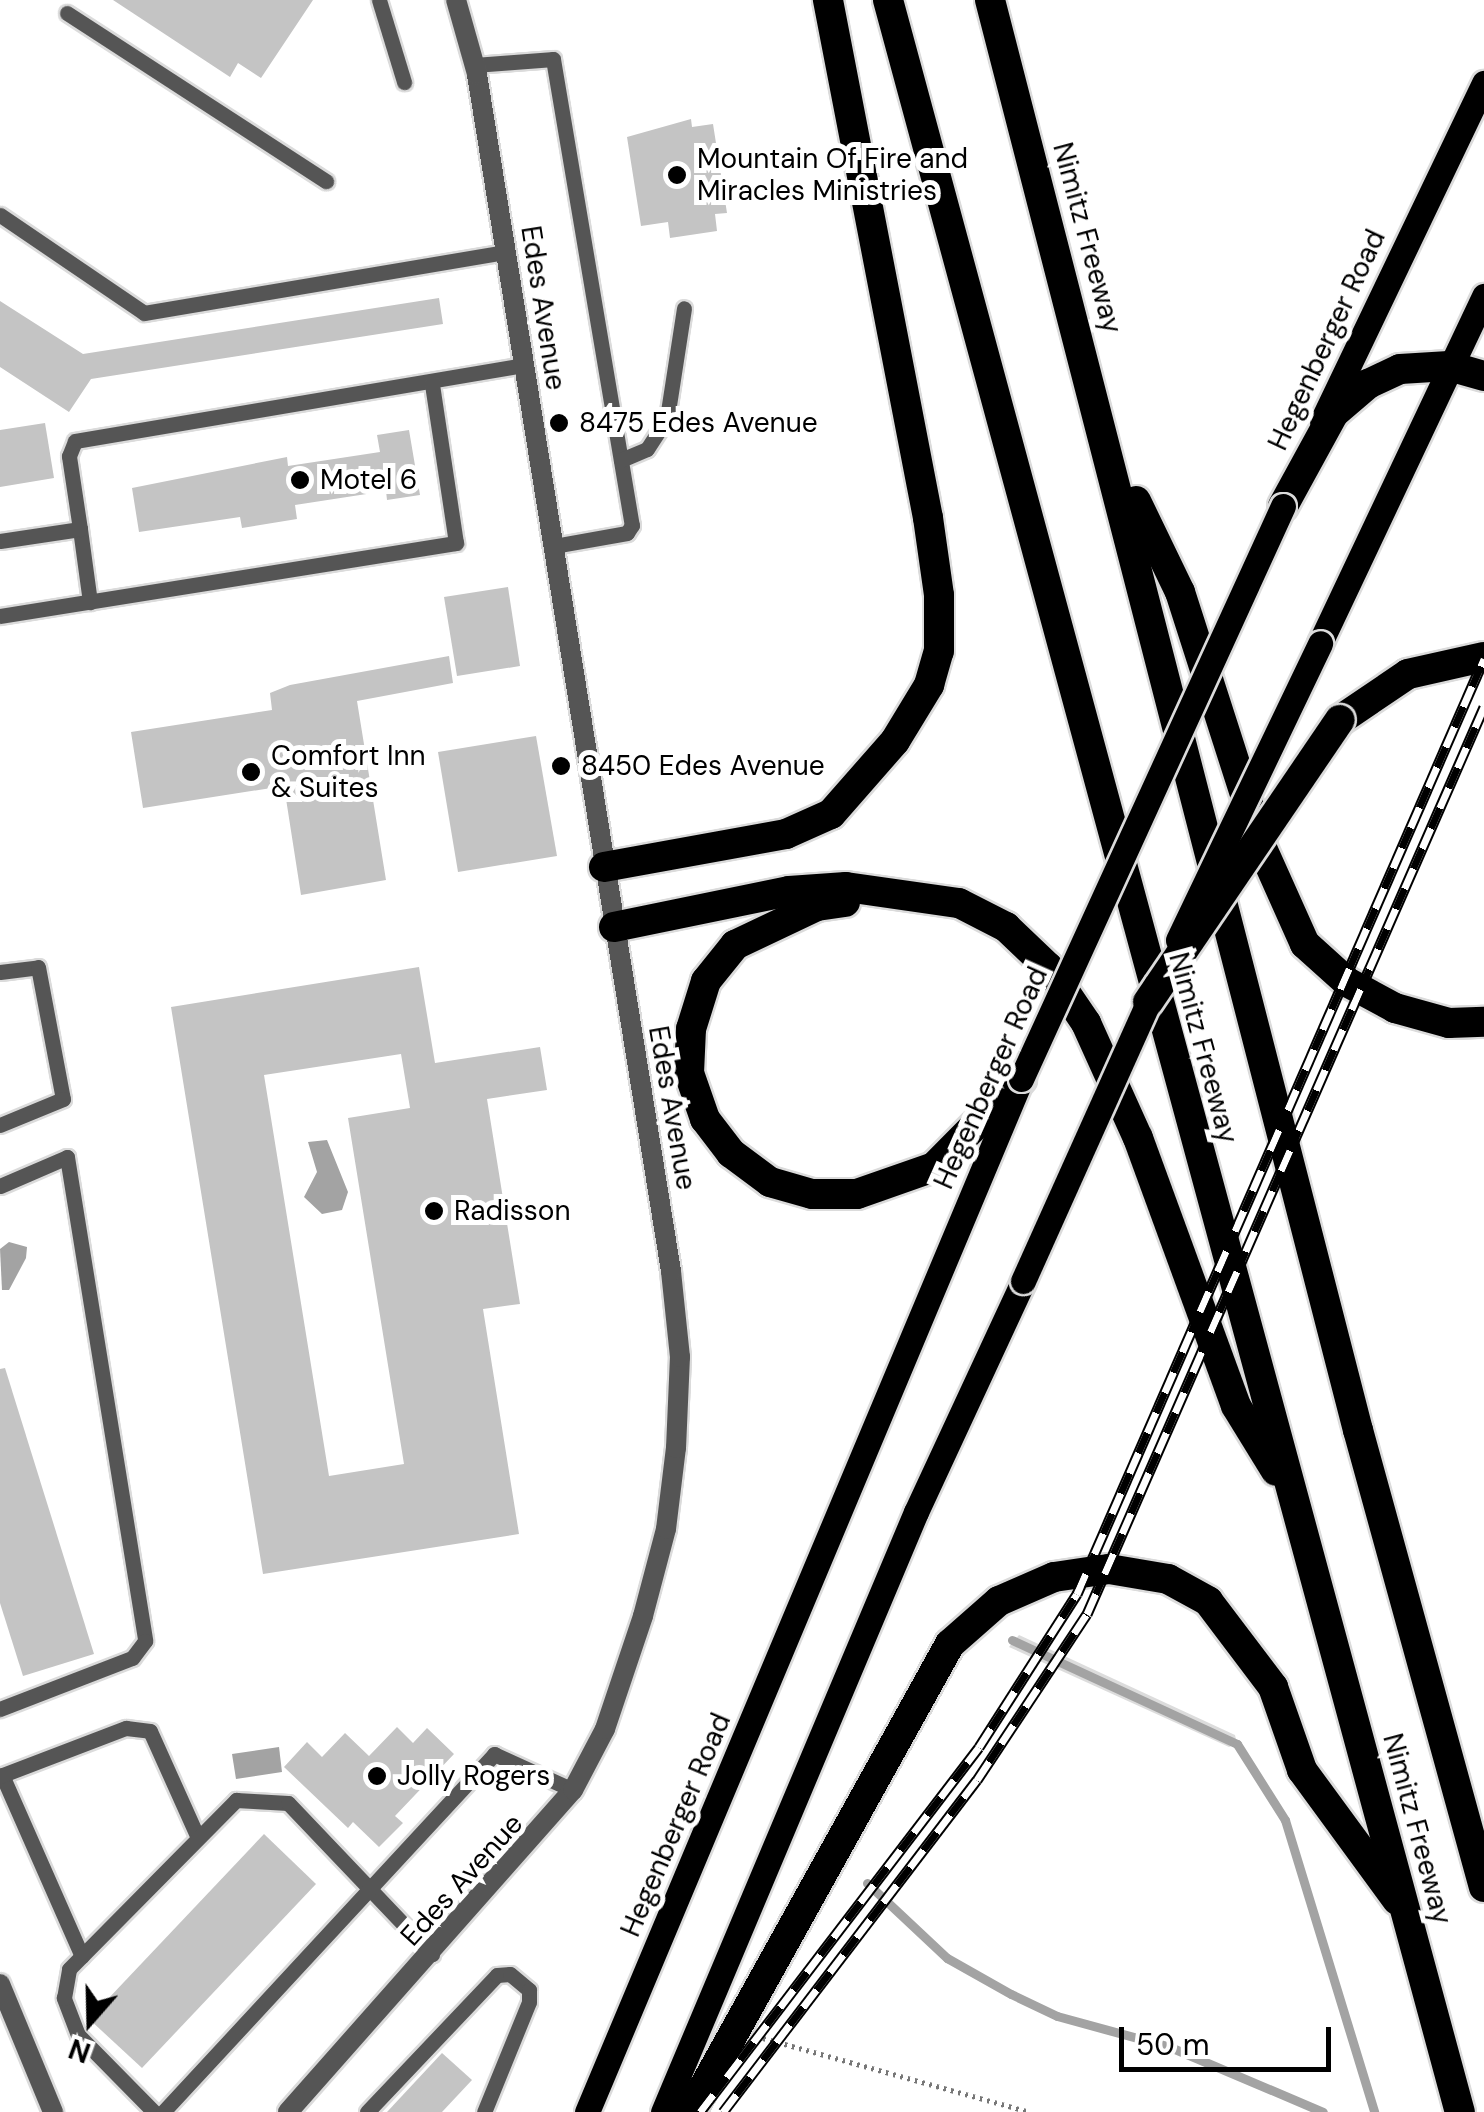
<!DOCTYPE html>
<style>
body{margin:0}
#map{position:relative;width:1484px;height:2112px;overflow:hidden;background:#fff;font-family:"DM Sans",sans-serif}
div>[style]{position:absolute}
.green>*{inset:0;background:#dcdcdc}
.water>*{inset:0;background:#a3a3a3}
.stream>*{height:9px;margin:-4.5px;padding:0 4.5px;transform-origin:4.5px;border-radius:4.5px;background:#a3a3a3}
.building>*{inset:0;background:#c4c4c4}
.path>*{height:5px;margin-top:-2.5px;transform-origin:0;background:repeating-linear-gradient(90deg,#777 0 2.5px,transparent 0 7.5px)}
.roads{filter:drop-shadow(2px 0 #dbdbdb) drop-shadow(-2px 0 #dbdbdb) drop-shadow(0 2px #dbdbdb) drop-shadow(0 -2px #dbdbdb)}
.service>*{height:15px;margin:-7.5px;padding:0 7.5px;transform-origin:7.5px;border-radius:7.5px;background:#555}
.minor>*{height:20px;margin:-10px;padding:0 10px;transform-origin:10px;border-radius:10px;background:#555}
.tertiary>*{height:20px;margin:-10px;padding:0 10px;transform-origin:10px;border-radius:10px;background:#555}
.primary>*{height:25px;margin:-12.5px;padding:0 12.5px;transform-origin:12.5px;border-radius:12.5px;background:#000}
.motorway>*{height:30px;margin:-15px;padding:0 15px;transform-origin:15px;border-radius:15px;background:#000}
.rail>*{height:11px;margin-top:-5.5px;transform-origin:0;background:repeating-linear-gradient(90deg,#fff 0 22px,#000 0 44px);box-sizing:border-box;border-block:2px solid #000}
.bridges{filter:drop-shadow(2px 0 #dbdbdb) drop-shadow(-2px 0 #dbdbdb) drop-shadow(0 2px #dbdbdb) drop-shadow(0 -2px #dbdbdb)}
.primary-bridge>*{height:25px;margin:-12.5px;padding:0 12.5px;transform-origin:12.5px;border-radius:12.5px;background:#000}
.motorway-bridge>*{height:30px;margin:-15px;padding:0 15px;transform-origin:15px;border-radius:15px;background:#000}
.dots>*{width:28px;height:28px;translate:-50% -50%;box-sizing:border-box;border:5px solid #fff;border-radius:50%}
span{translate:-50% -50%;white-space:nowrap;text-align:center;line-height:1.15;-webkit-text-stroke:10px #fff;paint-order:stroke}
.poi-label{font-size:28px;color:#000}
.left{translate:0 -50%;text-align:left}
.street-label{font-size:28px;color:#000}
.north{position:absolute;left:40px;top:1972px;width:100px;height:100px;-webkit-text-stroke:8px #fff;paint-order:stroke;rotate:200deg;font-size:28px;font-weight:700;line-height:40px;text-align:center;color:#000}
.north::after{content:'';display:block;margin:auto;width:35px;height:45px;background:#000;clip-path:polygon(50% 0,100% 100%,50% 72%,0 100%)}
.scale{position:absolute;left:1119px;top:2027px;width:212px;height:45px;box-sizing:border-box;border:5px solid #000;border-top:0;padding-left:12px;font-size:30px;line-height:35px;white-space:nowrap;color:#000;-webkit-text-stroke:8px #fff;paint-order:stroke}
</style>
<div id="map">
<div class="green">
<div style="clip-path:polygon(1019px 1635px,1235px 1735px,1237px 1744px,1229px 1747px,1009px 1647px)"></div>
</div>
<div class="water">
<div style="clip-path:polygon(327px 1140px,348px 1192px,342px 1210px,322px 1214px,304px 1197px,317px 1172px,308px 1142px)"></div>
<div style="clip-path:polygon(9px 1242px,27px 1247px,26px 1258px,9px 1290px,2px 1290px,0 1249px)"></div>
<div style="clip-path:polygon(279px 1747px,282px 1772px,236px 1779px,232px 1754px)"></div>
</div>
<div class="stream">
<div style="left:1012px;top:1640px;width:248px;rotate:24.8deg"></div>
<div style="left:1237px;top:1744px;width:90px;rotate:57.7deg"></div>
<div style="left:1285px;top:1820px;width:305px;rotate:73deg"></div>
<div style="left:867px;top:1883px;width:110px;rotate:43.2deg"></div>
<div style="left:947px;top:1958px;width:73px;rotate:29.4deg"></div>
<div style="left:1011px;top:1994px;width:51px;rotate:25.6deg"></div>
<div style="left:1057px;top:2016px;width:117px;rotate:15.3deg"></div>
<div style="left:1170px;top:2047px;width:166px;rotate:23deg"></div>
</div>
<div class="building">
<div style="clip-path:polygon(113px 0,313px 0,261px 78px,238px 63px,230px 77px)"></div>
<div style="clip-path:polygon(691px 119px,692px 127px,713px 124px,727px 213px,715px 214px,717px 231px,670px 238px,668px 222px,641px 226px,627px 137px)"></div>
<div style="clip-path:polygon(439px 298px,443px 324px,91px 379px,69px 412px,0 367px,0 301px,83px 354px)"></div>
<div style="clip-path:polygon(45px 423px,54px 478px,0 487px,0 430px)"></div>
<div style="clip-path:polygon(409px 430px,420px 495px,387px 500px,386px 491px,295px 505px,297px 519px,242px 528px,240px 517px,139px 532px,132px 488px,287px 457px,288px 466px,380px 452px,377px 435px)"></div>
<div style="clip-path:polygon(508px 587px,520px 666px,457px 676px,444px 597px)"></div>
<div style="clip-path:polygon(449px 656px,453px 683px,357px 701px,386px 880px,301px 895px,284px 786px,143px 808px,131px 732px,272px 710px,270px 693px,290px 685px)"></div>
<div style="clip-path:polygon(536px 736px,557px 856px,458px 872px,438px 752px)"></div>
<div style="clip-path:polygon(evenodd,419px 967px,435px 1063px,540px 1047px,547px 1090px,487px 1099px,520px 1304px,483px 1309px,519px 1534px,263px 1574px,171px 1007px,419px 967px,401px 1054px,410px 1108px,348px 1118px,404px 1464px,329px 1476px,264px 1075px,401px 1054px)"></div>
<div style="clip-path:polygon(5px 1368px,94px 1654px,23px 1676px,0 1603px,0 1369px)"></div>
<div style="clip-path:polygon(397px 1727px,413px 1743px,427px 1728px,454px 1754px,395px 1816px,403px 1823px,379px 1847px,353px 1822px,348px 1828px,284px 1767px,307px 1742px,322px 1757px,345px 1733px,369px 1756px)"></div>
<div style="clip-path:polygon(264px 1834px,316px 1884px,142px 2068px,89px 2019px)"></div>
<div style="clip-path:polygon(442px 2053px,472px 2080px,442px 2112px,387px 2112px)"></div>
</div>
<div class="path">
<div style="left:763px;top:2038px;width:277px;rotate:15.5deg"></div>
</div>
<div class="roads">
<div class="service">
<div style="left:379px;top:0;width:86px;rotate:73deg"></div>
<div style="left:67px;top:13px;width:309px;rotate:33deg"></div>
<div style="left:475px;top:65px;width:78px;rotate:-4.4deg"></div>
<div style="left:553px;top:59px;width:473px;rotate:80.4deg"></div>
<div style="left:632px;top:525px;width:9px;rotate:122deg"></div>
<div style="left:627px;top:533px;width:75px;rotate:170deg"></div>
<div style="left:0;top:215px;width:174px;rotate:34.2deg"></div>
<div style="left:144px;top:313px;width:367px;rotate:-9.6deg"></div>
<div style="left:621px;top:460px;width:28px;rotate:-23deg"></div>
<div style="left:647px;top:449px;width:37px;rotate:-57deg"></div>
<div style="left:667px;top:418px;width:111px;rotate:-81.2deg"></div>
<div style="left:80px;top:529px;width:74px;rotate:82.2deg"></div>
<div style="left:0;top:541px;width:81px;rotate:-8.5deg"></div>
<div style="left:80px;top:529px;width:74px;rotate:-98.6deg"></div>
<div style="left:69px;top:456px;width:16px;rotate:-68deg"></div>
<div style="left:75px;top:441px;width:456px;rotate:-9.6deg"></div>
<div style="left:0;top:616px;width:462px;rotate:-9.1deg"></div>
<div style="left:456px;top:543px;width:161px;rotate:-98.6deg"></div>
<div style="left:0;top:972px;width:38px;rotate:-7deg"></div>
<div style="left:38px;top:967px;width:134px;rotate:79.3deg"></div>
<div style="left:63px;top:1099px;width:68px;rotate:157.6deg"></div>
<div style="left:0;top:1186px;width:73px;rotate:-23.4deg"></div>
<div style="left:67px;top:1157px;width:490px;rotate:80.8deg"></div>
<div style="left:145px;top:1641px;width:21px;rotate:127deg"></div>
<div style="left:132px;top:1658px;width:142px;rotate:158.9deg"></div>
<div style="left:2px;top:1775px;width:198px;rotate:66.2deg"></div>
<div style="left:0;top:1776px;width:135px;rotate:-20.9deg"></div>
<div style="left:126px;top:1728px;width:24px;rotate:7deg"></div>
<div style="left:150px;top:1731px;width:117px;rotate:65.8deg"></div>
<div style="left:154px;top:2112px;width:108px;rotate:-134.6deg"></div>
<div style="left:78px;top:2035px;width:40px;rotate:-111deg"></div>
<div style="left:64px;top:1998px;width:29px;rotate:-80deg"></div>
<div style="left:69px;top:1969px;width:238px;rotate:-45.3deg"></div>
<div style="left:236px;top:1800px;width:52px;rotate:3.3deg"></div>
<div style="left:288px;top:1803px;width:209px;rotate:46.4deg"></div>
<div style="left:163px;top:2112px;width:488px;rotate:-47.2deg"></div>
<div style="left:494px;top:1754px;width:87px;rotate:24.5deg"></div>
<div style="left:367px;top:2112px;width:189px;rotate:-46.5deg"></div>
<div style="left:497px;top:1975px;width:13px;rotate:-4deg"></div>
<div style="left:510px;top:1974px;width:25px;rotate:40deg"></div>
<div style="left:529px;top:1990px;width:12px;rotate:90deg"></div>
<div style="left:529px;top:2002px;width:119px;rotate:112.2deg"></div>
</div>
<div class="minor">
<div style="left:0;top:1984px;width:139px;rotate:67.5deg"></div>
</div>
<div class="tertiary">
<div style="left:288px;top:2112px;width:430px;rotate:-48.5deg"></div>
<div style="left:573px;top:1790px;width:69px;rotate:-62.3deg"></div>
<div style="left:605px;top:1729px;width:119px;rotate:-71.4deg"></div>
<div style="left:643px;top:1616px;width:90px;rotate:-75.2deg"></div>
<div style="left:666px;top:1529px;width:82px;rotate:-83deg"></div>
<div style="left:676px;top:1448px;width:91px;rotate:-87.5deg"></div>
<div style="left:680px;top:1357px;width:86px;rotate:-96deg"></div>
<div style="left:671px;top:1271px;width:1213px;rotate:-99.21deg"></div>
<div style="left:477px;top:74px;width:77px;rotate:-105.8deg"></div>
</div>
<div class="primary">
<div style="left:1322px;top:421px;width:375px;rotate:-64.4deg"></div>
<div style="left:1320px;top:643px;width:384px;rotate:-64.7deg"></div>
<div style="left:587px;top:2112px;width:1115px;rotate:-67.21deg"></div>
<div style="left:663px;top:2112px;width:651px;rotate:-67.14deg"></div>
<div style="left:916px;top:1512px;width:255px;rotate:-65.1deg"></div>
</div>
<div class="motorway">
<div style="left:888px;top:0;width:2188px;rotate:74.85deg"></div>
<div style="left:990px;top:0;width:1477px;rotate:75.57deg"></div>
<div style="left:1358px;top:1430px;width:474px;rotate:74.6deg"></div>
<div style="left:1136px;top:501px;width:101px;rotate:64.2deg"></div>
<div style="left:1180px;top:592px;width:269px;rotate:72.2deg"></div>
<div style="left:1262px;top:848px;width:105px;rotate:65.9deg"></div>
<div style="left:1305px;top:944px;width:57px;rotate:42.1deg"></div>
<div style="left:1347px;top:982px;width:55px;rotate:28.4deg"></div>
<div style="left:1395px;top:1008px;width:56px;rotate:15.5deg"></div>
<div style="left:1449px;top:1023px;width:35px;rotate:-2deg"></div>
<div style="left:1283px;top:506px;width:106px;rotate:-61.3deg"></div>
<div style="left:1334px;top:413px;width:45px;rotate:-40.5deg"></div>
<div style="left:1368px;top:384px;width:35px;rotate:-25deg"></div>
<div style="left:1400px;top:369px;width:49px;rotate:-3.5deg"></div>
<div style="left:1449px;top:366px;width:36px;rotate:16deg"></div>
<div style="left:1340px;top:720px;width:82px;rotate:-34.1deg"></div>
<div style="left:1408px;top:674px;width:78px;rotate:-12.6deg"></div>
<div style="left:604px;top:867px;width:185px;rotate:-10.3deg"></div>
<div style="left:786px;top:834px;width:49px;rotate:-24deg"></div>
<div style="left:831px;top:814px;width:97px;rotate:-48.8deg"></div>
<div style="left:895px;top:741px;width:66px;rotate:-58.7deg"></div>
<div style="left:929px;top:685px;width:35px;rotate:-74deg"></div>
<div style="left:939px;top:651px;width:56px;rotate:-90deg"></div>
<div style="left:939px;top:595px;width:78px;rotate:-98.1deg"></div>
<div style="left:928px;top:518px;width:528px;rotate:-100.93deg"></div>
<div style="left:845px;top:902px;width:28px;rotate:172deg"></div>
<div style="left:817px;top:906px;width:91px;rotate:154.6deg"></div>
<div style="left:735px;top:945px;width:46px;rotate:128.9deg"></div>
<div style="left:706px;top:981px;width:50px;rotate:107.4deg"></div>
<div style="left:691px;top:1029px;width:44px;rotate:92.6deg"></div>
<div style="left:689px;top:1073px;width:49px;rotate:70.8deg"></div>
<div style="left:705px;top:1119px;width:43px;rotate:52.6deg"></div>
<div style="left:731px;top:1153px;width:49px;rotate:36.6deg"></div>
<div style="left:770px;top:1182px;width:44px;rotate:15.9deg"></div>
<div style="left:812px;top:1194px;width:45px"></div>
<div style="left:857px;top:1194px;width:82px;rotate:-19.3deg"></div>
<div style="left:934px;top:1167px;width:124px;rotate:-45.3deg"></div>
<div style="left:614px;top:927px;width:179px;rotate:-11.6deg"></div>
<div style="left:789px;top:891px;width:57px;rotate:-4deg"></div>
<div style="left:846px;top:887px;width:114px;rotate:8.1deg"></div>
<div style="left:959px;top:903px;width:53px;rotate:27.1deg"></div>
<div style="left:1006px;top:927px;width:58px;rotate:43.6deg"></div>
<div style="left:1048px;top:967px;width:68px;rotate:55.8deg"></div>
<div style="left:1086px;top:1023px;width:126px;rotate:65.7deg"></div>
<div style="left:1138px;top:1138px;width:285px;rotate:69.9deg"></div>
<div style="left:1236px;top:1406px;width:76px;rotate:58.4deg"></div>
<div style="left:690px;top:2112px;width:535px;rotate:-60.95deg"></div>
<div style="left:950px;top:1644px;width:65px;rotate:-41.3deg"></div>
<div style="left:999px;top:1601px;width:60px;rotate:-23.6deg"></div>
<div style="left:1054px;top:1577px;width:56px;rotate:-8.3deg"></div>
<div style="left:1109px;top:1569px;width:60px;rotate:9.6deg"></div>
<div style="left:1168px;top:1579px;width:46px;rotate:28.8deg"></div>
<div style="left:1208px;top:1601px;width:108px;rotate:52.9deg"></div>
<div style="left:1273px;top:1687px;width:88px;rotate:70.7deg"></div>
<div style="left:1302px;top:1770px;width:161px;rotate:53.8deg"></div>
</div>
</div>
<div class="rail">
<div style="left:700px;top:2112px;width:459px;rotate:-52.6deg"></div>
<div style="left:979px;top:1747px;width:182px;rotate:-57.4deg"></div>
<div style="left:1077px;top:1594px;width:1020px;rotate:-66.48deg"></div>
<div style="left:723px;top:2112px;width:418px;rotate:-52.6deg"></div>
<div style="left:977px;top:1780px;width:199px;rotate:-56.5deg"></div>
<div style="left:1087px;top:1614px;width:990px;rotate:-66.36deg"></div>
</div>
<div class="bridges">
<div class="primary-bridge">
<div style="left:1178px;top:940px;width:329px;rotate:-64.4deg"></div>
<div style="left:1021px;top:1079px;width:630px;rotate:-65.43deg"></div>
<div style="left:1023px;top:1281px;width:325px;rotate:-65.8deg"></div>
</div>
<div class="motorway-bridge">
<div style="left:1148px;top:1002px;width:341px;rotate:-55.8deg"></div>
</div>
</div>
<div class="dots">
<div style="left:677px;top:175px;background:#000"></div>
<div style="left:559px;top:423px;background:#000"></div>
<div style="left:300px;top:480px;background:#000"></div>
<div style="left:561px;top:766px;background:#000"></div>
<div style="left:251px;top:772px;background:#000"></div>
<div style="left:434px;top:1211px;background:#000"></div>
<div style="left:377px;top:1776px;background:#000"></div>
</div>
<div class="poi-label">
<span class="left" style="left:697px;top:175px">Mountain Of Fire and<br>Miracles Ministries</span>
<span class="left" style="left:579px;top:423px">8475 Edes Avenue</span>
<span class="left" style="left:320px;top:480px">Motel 6</span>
<span class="left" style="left:271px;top:772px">Comfort Inn<br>&amp; Suites</span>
<span class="left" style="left:581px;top:766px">8450 Edes Avenue</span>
<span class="left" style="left:454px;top:1211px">Radisson</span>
<span class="left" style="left:397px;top:1776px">Jolly Rogers</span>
</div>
<div class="street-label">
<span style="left:1087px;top:238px;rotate:75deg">Nimitz Freeway</span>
<span style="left:543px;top:308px;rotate:81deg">Edes Avenue</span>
<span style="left:1327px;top:340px;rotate:-65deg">Hegenberger Road</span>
<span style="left:1203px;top:1048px;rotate:75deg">Nimitz Freeway</span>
<span style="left:991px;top:1078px;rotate:-66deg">Hegenberger Road</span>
<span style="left:672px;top:1108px;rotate:80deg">Edes Avenue</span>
<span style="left:676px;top:1825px;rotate:-67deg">Hegenberger Road</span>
<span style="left:1417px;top:1829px;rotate:75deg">Nimitz Freeway</span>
<span style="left:462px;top:1880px;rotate:-48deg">Edes Avenue</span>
</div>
<div class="north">N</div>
<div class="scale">50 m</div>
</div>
